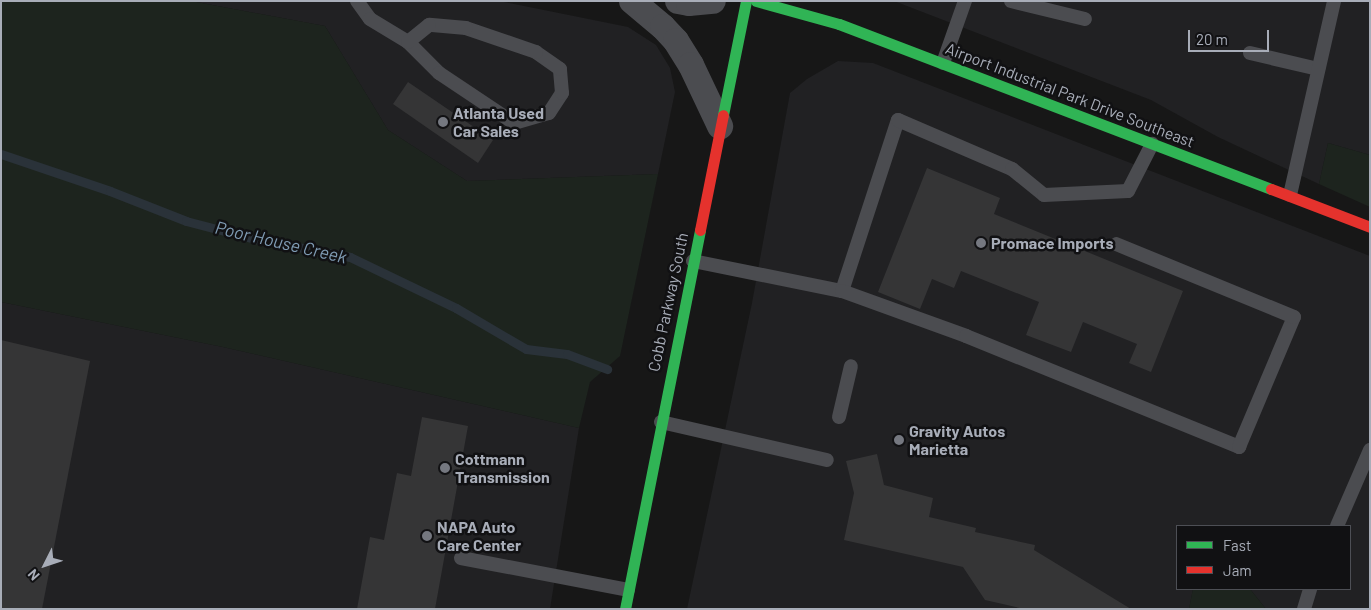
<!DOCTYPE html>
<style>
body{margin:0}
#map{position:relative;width:1371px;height:610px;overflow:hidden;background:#171717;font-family:Barlow,sans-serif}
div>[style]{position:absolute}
.built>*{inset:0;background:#212123}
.green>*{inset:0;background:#1d241e}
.stream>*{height:9px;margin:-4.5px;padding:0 4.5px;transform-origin:4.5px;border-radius:4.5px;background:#2a3239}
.building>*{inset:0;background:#353536}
.lane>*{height:14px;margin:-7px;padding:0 7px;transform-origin:7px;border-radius:7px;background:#4b4c50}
.street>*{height:26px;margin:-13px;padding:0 13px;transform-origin:13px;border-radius:13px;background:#4b4c50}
.fast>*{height:11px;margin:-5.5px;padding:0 5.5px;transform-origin:5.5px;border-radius:5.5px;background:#30b455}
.jam>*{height:11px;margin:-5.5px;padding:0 5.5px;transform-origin:5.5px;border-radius:5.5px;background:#e5322d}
.dots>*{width:14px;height:14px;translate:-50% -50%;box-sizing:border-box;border:2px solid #111113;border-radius:50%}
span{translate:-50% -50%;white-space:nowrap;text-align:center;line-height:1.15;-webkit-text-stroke:5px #111113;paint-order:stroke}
.street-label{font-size:16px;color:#a8adb8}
.poi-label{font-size:16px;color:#a8adb8;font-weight:700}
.left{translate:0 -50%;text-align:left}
.water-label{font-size:18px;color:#7f9bb3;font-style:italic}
.frame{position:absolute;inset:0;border:2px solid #a8adb8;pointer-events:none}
.legend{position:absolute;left:1176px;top:525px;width:175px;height:65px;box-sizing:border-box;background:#111113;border:1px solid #4d4f55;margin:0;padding:6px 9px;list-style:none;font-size:15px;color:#a8adb8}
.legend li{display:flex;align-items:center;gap:10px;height:25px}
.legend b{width:25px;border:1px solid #4d4f55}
.north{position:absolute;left:20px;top:540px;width:50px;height:50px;-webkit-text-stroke:4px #111113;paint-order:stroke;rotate:229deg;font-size:14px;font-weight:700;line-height:20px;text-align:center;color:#a8adb8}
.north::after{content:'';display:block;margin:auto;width:18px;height:22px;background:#a8adb8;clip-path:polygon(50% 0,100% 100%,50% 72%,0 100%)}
.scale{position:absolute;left:1188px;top:30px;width:81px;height:22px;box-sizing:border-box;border:2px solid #a8adb8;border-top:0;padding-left:6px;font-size:15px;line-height:18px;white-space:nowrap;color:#a8adb8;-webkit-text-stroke:4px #111113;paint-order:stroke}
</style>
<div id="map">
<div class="built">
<div style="clip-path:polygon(191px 1px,499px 1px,628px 27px,656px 45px,670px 68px,675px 92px,658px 174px,467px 181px,388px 130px,325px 26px)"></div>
<div style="clip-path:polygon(894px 1px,1370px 1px,1370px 155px,1328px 143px,1319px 184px,1218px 137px,1151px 100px)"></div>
<div style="clip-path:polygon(838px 61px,873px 63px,1370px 256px,1370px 609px,1266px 609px,1250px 589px,1350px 589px,1350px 526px,1177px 526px,1177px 589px,1197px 589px,1193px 589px,1189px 609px,687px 609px,752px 303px,790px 93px,807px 79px)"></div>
<div style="clip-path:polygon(1px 302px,223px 347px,579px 428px,550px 609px,1px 609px)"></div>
</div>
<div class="green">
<div style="clip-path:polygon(1px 1px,191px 1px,325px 26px,388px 130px,467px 181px,658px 174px,620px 356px,590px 382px,579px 428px,223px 347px,1px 302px)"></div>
<div style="clip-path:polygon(1328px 143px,1370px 155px,1370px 207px,1319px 184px)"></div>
<div style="clip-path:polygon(1193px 589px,1250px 589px,1266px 609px,1189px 609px)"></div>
</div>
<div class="stream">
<div style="left:1px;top:154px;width:115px;rotate:18.7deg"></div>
<div style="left:110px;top:191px;width:82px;rotate:21.5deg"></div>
<div style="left:186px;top:221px;width:71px;rotate:14.6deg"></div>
<div style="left:255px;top:239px;width:97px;rotate:10.7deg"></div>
<div style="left:350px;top:257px;width:118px;rotate:25.7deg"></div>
<div style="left:456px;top:308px;width:81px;rotate:30.4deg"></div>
<div style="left:526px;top:349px;width:41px;rotate:7deg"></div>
<div style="left:567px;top:354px;width:43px;rotate:20.6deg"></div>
</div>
<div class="building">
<div style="clip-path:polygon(408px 82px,493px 140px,478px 163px,393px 104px)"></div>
<div style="clip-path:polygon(927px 168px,1000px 198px,994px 214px,1183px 291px,1151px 372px,1129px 363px,1137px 344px,1083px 322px,1071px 352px,1026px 335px,1039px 302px,961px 271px,954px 288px,932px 279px,920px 309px,878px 292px)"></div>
<div style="clip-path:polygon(1px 340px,90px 361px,42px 609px,1px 609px)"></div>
<div style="clip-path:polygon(422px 417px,468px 426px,435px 609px,357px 609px,370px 537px,384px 540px,397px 473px,411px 476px)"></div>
<div style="clip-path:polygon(877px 454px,884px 485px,933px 498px,929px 517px,976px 528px,975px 532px,1035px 545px,1034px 550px,1131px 609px,1024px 609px,985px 600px,963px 567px,844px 540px,854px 493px,846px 461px)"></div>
</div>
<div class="lane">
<div style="left:357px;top:1px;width:22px;rotate:54deg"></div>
<div style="left:370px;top:19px;width:44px;rotate:31.2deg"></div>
<div style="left:408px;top:42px;width:44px;rotate:45deg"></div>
<div style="left:439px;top:73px;width:90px;rotate:33.7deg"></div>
<div style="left:514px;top:123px;width:36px;rotate:-16deg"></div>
<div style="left:549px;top:113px;width:24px;rotate:-57deg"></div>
<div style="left:562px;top:93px;width:24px;rotate:-95deg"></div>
<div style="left:560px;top:69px;width:29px;rotate:-145deg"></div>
<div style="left:536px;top:52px;width:74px;rotate:-161.1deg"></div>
<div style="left:466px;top:28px;width:37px;rotate:-175deg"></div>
<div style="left:429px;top:25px;width:27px;rotate:141deg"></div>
<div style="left:1011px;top:1px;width:76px;rotate:13.7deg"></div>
<div style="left:1250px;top:53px;width:70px;rotate:13.2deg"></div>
<div style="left:943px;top:63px;width:66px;rotate:-70.5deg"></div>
<div style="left:1290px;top:195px;width:199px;rotate:-77.2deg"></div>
<div style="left:693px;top:261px;width:152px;rotate:11.4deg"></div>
<div style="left:842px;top:291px;width:180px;rotate:-71.9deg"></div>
<div style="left:898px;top:120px;width:124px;rotate:23.3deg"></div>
<div style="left:1012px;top:169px;width:41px;rotate:39.1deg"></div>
<div style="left:1044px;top:195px;width:84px;rotate:-2.7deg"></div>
<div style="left:1128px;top:191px;width:53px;rotate:-62.9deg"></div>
<div style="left:842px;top:291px;width:132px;rotate:19.9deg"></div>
<div style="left:966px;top:336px;width:295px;rotate:22.1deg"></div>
<div style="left:1239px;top:447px;width:141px;rotate:-67.1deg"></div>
<div style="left:1294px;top:317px;width:192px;rotate:-157.7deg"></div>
<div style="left:839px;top:417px;width:52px;rotate:-76.8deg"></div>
<div style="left:661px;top:422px;width:170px;rotate:12.9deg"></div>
<div style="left:1337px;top:526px;width:83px;rotate:-66.5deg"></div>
<div style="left:461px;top:558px;width:170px;rotate:10.8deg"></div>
<div style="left:1304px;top:609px;width:21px;rotate:-73deg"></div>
</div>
<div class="street">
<div style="left:632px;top:1px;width:40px;rotate:40deg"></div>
<div style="left:663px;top:27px;width:19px;rotate:47deg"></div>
<div style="left:676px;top:41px;width:28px;rotate:58deg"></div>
<div style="left:691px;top:65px;width:68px;rotate:64.6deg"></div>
<div style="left:678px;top:1px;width:11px;rotate:10deg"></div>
<div style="left:689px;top:3px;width:24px;rotate:-5deg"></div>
</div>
<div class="fast">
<div style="left:756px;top:1px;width:86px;rotate:15.5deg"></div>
<div style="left:839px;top:24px;width:462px;rotate:20.9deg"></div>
<div style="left:723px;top:115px;width:116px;rotate:-78.6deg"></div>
<div style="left:625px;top:609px;width:386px;rotate:-78.8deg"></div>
</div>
<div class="jam">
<div style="left:1271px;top:189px;width:106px;rotate:21deg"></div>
<div style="left:700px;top:230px;width:117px;rotate:-78.7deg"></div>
</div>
<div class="dots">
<div style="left:443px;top:122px;background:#757880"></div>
<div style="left:981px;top:243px;background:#757880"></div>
<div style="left:899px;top:440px;background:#757880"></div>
<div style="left:445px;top:468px;background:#757880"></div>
<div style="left:427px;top:536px;background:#757880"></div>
</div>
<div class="street-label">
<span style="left:1070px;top:95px;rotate:21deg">Airport Industrial Park Drive Southeast</span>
<span style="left:668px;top:302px;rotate:-78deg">Cobb Parkway South</span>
</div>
<div class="poi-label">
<span class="left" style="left:453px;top:122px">Atlanta Used<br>Car Sales</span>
<span class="left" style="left:991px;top:243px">Promace Imports</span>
<span class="left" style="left:909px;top:440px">Gravity Autos<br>Marietta</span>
<span class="left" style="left:455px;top:468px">Cottmann<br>Transmission</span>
<span class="left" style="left:437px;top:536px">NAPA Auto<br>Care Center</span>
</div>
<div class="water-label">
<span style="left:281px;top:242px;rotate:13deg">Poor House Creek</span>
</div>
<div class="frame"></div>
<ul class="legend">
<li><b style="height:6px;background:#30b455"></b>Fast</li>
<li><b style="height:6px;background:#e5322d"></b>Jam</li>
</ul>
<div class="north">N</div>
<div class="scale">20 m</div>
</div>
